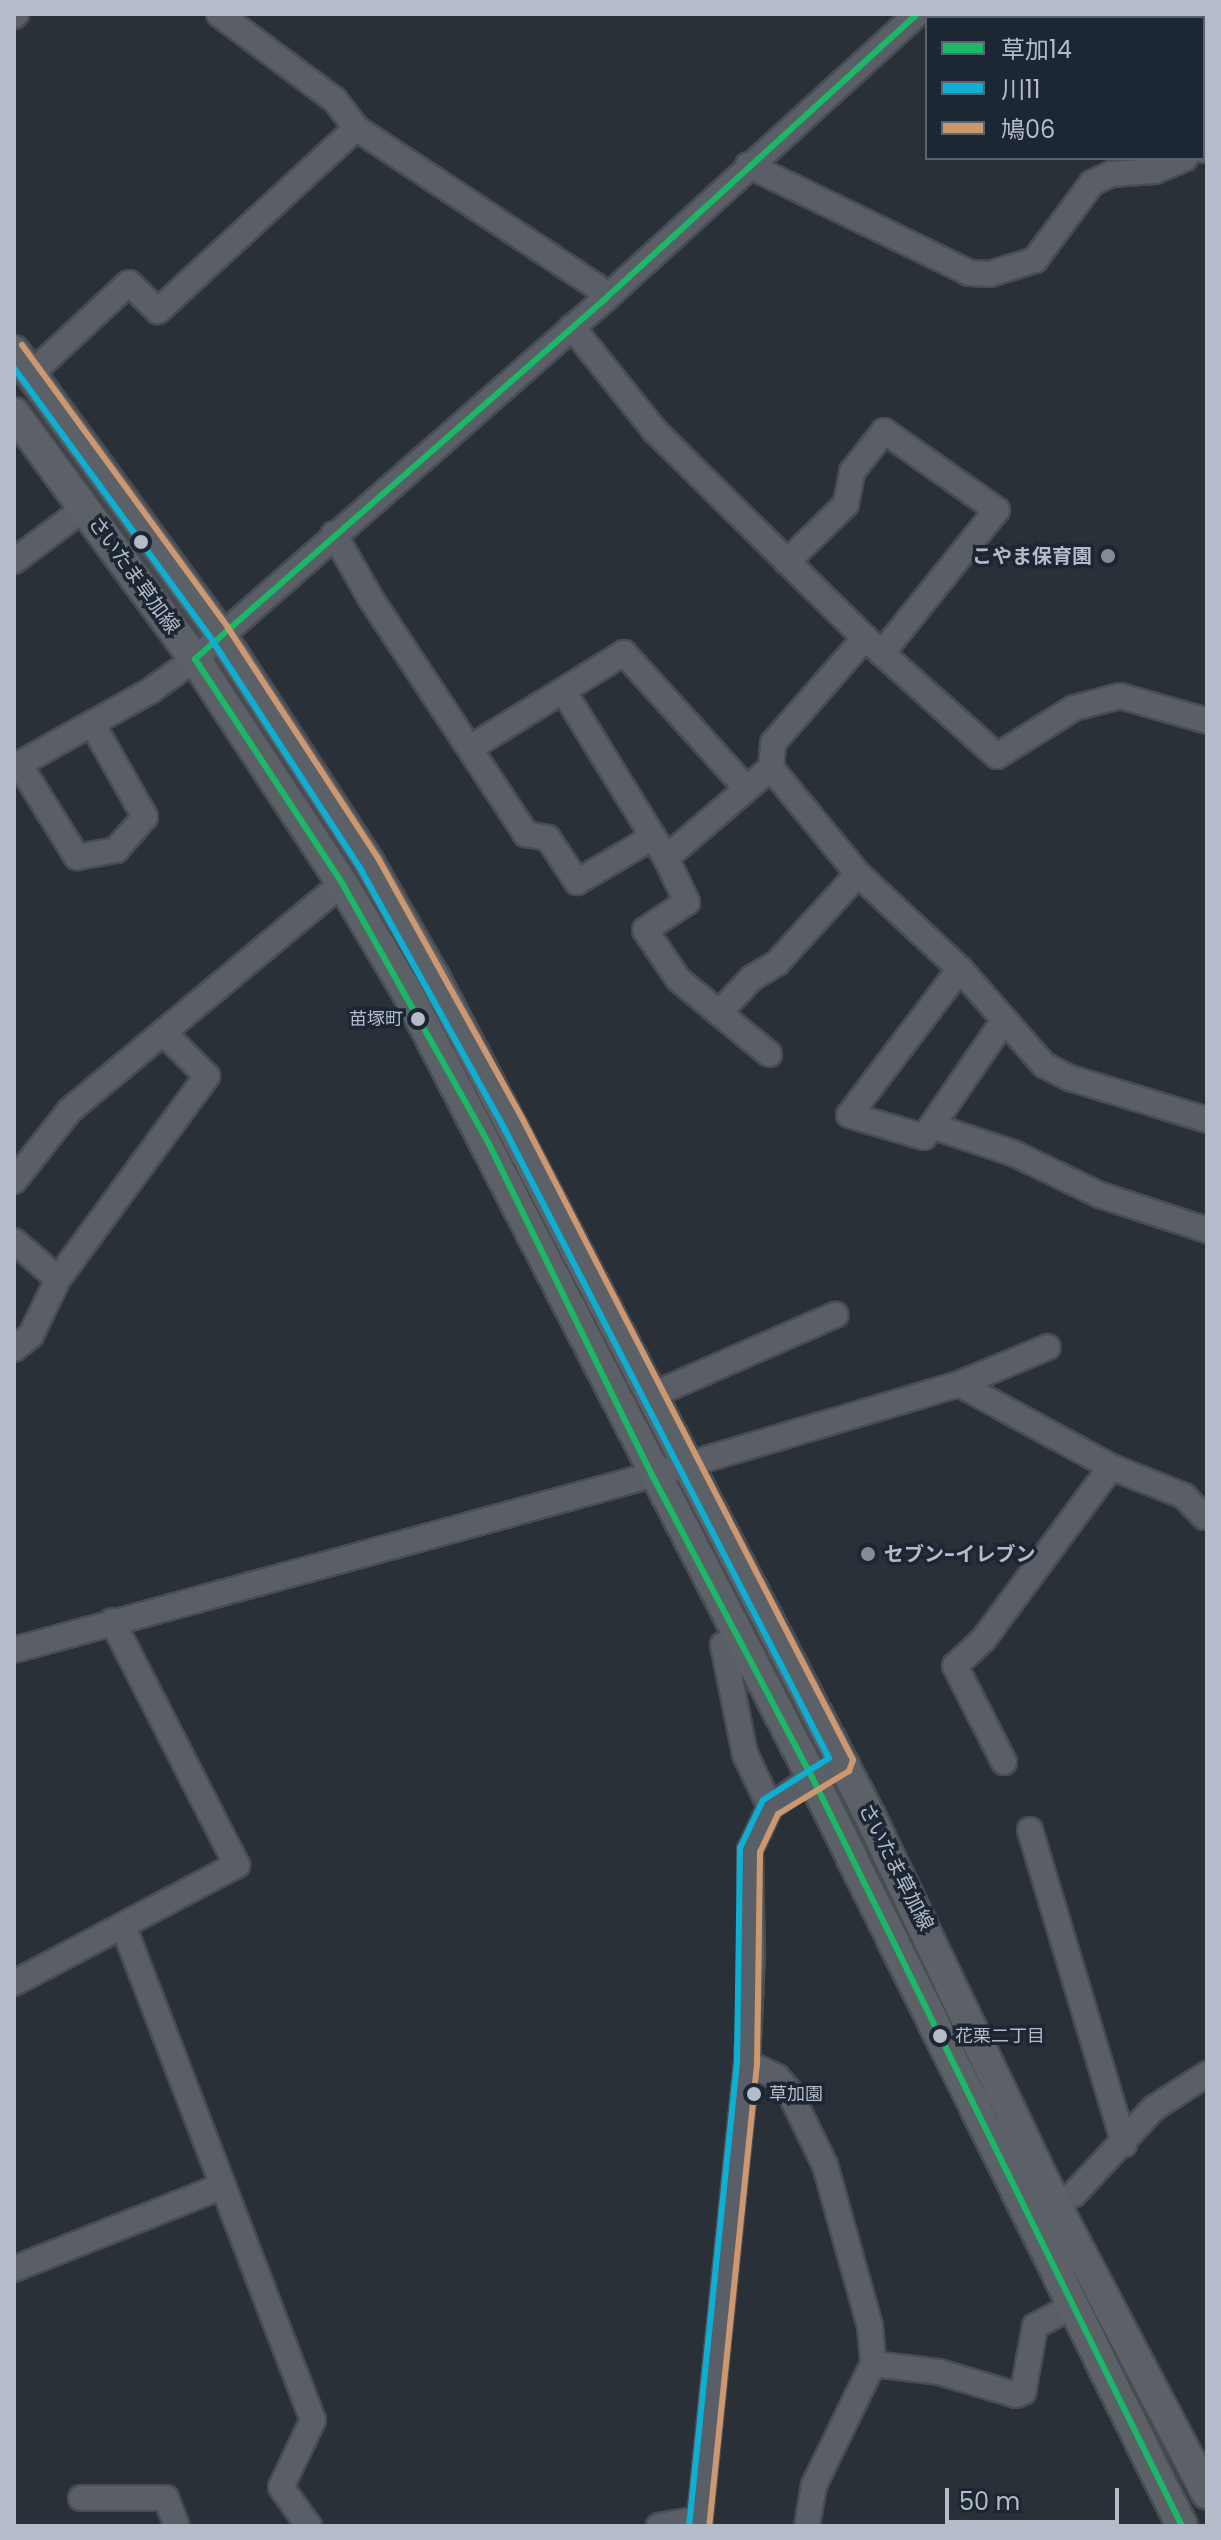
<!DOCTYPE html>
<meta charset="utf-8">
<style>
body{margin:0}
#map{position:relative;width:1221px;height:2540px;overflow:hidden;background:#2a3038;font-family:Poppins,"Noto Sans JP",sans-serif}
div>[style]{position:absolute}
.green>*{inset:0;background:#273a3e}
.roads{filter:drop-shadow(2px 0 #484c53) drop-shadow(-2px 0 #484c53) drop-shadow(0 2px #484c53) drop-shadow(0 -2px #484c53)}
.minor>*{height:24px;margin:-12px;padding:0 12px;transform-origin:12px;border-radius:12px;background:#5a5e66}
.major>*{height:30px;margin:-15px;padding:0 15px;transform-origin:15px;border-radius:15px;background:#5c6168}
.bus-1>*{height:6px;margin:-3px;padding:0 3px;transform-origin:3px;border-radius:3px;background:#1ab867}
.bus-2>*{height:6px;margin:-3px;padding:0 3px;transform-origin:3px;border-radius:3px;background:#0dafd3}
.bus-3>*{height:6px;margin:-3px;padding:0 3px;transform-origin:3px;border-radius:3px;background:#cd976f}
.dots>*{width:22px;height:22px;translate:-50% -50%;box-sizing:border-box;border:4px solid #1d2633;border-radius:50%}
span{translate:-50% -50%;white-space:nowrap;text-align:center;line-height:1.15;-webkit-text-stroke:7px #1d2633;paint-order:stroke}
.bus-label{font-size:18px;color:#b4bcc9}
.right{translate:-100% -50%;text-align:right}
.left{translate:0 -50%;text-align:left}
.poi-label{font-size:20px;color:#b4bcc9;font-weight:700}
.street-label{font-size:20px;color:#b4bcc9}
.frame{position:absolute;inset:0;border:16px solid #b4bcc9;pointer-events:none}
.legend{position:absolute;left:925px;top:16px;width:280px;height:144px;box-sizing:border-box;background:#1d2633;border:2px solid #59626f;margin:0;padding:10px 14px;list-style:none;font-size:24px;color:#b4bcc9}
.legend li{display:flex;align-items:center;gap:16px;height:40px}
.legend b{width:40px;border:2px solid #59626f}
.scale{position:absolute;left:945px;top:2488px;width:174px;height:36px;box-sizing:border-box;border:4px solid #b4bcc9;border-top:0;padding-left:10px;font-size:24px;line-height:28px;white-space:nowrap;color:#b4bcc9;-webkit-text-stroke:6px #1d2633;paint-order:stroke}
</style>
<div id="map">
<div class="green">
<div style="clip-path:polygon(860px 1835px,1116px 2351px,1134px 2402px,855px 1838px)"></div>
</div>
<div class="roads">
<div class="minor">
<div style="left:219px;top:14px;width:144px;rotate:36.6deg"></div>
<div style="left:335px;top:100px;width:35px;rotate:53deg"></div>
<div style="left:356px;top:128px;width:287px;rotate:33.4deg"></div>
<div style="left:596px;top:286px;width:16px;rotate:55deg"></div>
<div style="left:1111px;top:14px;width:6px;rotate:45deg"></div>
<div style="left:14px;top:16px;width:3px;rotate:-45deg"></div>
<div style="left:1203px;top:121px;width:6px;rotate:45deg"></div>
<div style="left:1203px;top:150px;width:4px;rotate:-27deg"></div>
<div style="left:748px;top:165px;width:246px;rotate:26deg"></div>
<div style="left:969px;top:273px;width:21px;rotate:3deg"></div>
<div style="left:990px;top:274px;width:47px;rotate:-17.3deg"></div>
<div style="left:1035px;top:260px;width:96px;rotate:-53.5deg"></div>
<div style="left:1092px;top:183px;width:21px;rotate:-25deg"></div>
<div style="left:1111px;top:174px;width:44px;rotate:-3.9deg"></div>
<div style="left:1155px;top:171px;width:33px;rotate:-23deg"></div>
<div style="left:572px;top:327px;width:133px;rotate:51.4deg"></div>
<div style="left:655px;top:431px;width:295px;rotate:44.6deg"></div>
<div style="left:865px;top:638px;width:177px;rotate:41.8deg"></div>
<div style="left:997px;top:756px;width:91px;rotate:-31.9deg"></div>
<div style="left:1074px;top:708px;width:48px;rotate:-14.6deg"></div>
<div style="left:1120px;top:696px;width:91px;rotate:16deg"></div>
<div style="left:32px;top:373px;width:132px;rotate:-42.9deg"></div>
<div style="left:129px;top:283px;width:40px;rotate:44deg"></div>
<div style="left:158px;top:311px;width:270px;rotate:-42.7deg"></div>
<div style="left:334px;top:534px;width:75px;rotate:60.4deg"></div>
<div style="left:371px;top:599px;width:282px;rotate:56.6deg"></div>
<div style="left:526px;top:834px;width:22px;rotate:10deg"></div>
<div style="left:548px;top:838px;width:53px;rotate:56.6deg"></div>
<div style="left:577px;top:882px;width:88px;rotate:-30.6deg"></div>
<div style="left:14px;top:561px;width:90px;rotate:-36.9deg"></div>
<div style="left:787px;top:562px;width:83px;rotate:-44.5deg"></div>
<div style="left:846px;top:504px;width:33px;rotate:-79deg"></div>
<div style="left:852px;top:472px;width:52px;rotate:-52deg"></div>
<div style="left:884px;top:431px;width:138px;rotate:35deg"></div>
<div style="left:997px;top:510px;width:184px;rotate:128.8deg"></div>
<div style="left:564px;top:692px;width:195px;rotate:58.4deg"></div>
<div style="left:666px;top:858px;width:49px;rotate:64.5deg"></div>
<div style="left:687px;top:902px;width:50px;rotate:146.3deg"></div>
<div style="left:645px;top:930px;width:59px;rotate:56deg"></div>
<div style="left:678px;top:979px;width:118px;rotate:39.5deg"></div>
<div style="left:470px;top:748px;width:181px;rotate:-31.7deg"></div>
<div style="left:624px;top:653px;width:183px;rotate:47.9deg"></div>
<div style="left:19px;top:764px;width:110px;rotate:58.1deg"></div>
<div style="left:77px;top:857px;width:40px;rotate:-10deg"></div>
<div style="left:116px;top:850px;width:44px;rotate:-48.7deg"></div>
<div style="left:145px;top:817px;width:106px;rotate:-119.5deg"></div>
<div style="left:14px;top:767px;width:156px;rotate:-29.2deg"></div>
<div style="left:150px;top:691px;width:55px;rotate:-35.4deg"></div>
<div style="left:195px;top:659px;width:546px;rotate:-41.28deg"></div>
<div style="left:605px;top:299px;width:423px;rotate:-42.4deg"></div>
<div style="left:771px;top:768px;width:137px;rotate:50.6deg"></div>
<div style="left:858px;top:874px;width:139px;rotate:43deg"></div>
<div style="left:960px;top:969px;width:128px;rotate:48.8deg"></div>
<div style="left:1044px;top:1065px;width:29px;rotate:27deg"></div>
<div style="left:1070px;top:1078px;width:143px;rotate:17deg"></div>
<div style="left:666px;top:858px;width:138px;rotate:-40.6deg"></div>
<div style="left:771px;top:768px;width:25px;rotate:-85deg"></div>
<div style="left:773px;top:743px;width:140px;rotate:-48.8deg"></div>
<div style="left:960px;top:969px;width:183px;rotate:127.2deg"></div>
<div style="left:849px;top:1115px;width:78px;rotate:16.3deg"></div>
<div style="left:924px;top:1137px;width:140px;rotate:-55.5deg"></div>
<div style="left:719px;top:1013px;width:48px;rotate:-46.7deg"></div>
<div style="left:752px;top:978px;width:29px;rotate:-31deg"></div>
<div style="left:777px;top:963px;width:120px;rotate:-47.7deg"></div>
<div style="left:932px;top:1126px;width:85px;rotate:18.4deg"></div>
<div style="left:1013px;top:1153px;width:97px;rotate:25.8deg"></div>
<div style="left:1100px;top:1195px;width:113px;rotate:18.1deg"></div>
<div style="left:14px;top:1181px;width:90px;rotate:-51.7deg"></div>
<div style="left:70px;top:1110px;width:354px;rotate:-39.8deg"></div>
<div style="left:14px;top:1241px;width:58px;rotate:40.8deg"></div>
<div style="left:14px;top:1349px;width:22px;rotate:-39deg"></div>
<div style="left:31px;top:1335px;width:62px;rotate:-64.3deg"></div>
<div style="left:58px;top:1279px;width:252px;rotate:-53.7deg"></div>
<div style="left:207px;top:1076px;width:62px;rotate:-135deg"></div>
<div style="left:959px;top:1384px;width:173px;rotate:28.6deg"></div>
<div style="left:1111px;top:1467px;width:79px;rotate:21.7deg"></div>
<div style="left:1184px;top:1496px;width:29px;rotate:46deg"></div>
<div style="left:655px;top:1394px;width:197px;rotate:-23.7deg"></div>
<div style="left:739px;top:1635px;width:19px;rotate:148deg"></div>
<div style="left:723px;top:1645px;width:111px;rotate:78.6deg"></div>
<div style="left:745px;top:1754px;width:59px;rotate:64.7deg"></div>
<div style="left:14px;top:1650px;width:662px;rotate:-15.34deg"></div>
<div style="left:652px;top:1475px;width:320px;rotate:-16.5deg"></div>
<div style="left:959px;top:1384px;width:96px;rotate:-22.6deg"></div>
<div style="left:1004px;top:1762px;width:108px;rotate:-117deg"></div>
<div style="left:955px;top:1666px;width:38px;rotate:-43deg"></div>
<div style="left:983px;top:1640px;width:215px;rotate:-53.5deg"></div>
<div style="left:1030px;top:1830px;width:328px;rotate:73.3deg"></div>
<div style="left:124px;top:1928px;width:527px;rotate:68.99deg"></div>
<div style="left:313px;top:2420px;width:74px;rotate:115.5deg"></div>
<div style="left:281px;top:2487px;width:48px;rotate:54.3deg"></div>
<div style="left:14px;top:1983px;width:252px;rotate:-27.9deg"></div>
<div style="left:237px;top:1865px;width:274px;rotate:-117.1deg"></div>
<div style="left:747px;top:2063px;width:33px;rotate:25deg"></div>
<div style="left:777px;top:2077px;width:18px;rotate:49deg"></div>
<div style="left:789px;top:2091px;width:82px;rotate:64.1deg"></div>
<div style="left:825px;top:2165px;width:167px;rotate:74.4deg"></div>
<div style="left:870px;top:2326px;width:38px;rotate:85deg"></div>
<div style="left:873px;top:2364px;width:135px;rotate:116deg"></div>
<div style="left:814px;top:2485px;width:42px;rotate:99.7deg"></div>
<div style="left:1055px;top:2204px;width:21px;rotate:-28deg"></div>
<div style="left:1074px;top:2194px;width:117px;rotate:-47.1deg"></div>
<div style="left:1154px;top:2108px;width:63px;rotate:-32.7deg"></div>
<div style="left:14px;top:2269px;width:222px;rotate:-21.7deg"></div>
<div style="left:873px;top:2364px;width:66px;rotate:6.9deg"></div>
<div style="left:939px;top:2372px;width:80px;rotate:16.6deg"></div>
<div style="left:1016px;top:2395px;width:8px;rotate:-23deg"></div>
<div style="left:1023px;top:2392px;width:67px;rotate:-79.7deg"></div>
<div style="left:1035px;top:2326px;width:41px;rotate:-27.8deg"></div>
<div style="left:81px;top:2498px;width:85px"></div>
<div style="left:166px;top:2498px;width:30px;rotate:69deg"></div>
<div style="left:659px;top:2526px;width:41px;rotate:-9.9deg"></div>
<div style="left:699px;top:2526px;width:465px;rotate:-84.1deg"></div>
<div style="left:747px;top:2063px;width:107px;rotate:-87.3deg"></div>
<div style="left:752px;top:1956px;width:106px;rotate:-91.1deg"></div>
<div style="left:750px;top:1850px;width:47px;rotate:-65.1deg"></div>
<div style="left:770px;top:1807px;width:52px;rotate:-35.5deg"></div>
<div style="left:812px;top:1777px;width:34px;rotate:-24deg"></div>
</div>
<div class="major">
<div style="left:14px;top:351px;width:350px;rotate:53.9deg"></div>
<div style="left:220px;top:634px;width:273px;rotate:56.9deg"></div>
<div style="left:369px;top:863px;width:129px;rotate:60.3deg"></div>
<div style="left:433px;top:975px;width:946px;rotate:62.54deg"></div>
<div style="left:869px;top:1814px;width:432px;rotate:64.5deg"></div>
<div style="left:1055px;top:2204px;width:327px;rotate:62.3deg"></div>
<div style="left:14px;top:413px;width:305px;rotate:53.7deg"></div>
<div style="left:195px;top:659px;width:268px;rotate:56.7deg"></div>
<div style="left:342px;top:883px;width:127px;rotate:59.2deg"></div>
<div style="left:407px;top:992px;width:883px;rotate:62.71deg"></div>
<div style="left:812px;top:1777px;width:835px;rotate:63.71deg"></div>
</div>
</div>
<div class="bus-1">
<div style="left:917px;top:14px;width:423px;rotate:137.6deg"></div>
<div style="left:605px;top:299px;width:546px;rotate:138.72deg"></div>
<div style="left:195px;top:659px;width:268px;rotate:56.7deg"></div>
<div style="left:342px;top:883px;width:300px;rotate:60.6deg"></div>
<div style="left:489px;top:1144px;width:369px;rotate:63.8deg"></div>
<div style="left:652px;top:1475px;width:342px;rotate:62.1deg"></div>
<div style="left:812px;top:1777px;width:835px;rotate:63.71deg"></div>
</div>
<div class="bus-2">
<div style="left:14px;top:368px;width:336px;rotate:53.9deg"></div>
<div style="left:212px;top:640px;width:272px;rotate:57deg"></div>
<div style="left:360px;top:868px;width:299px;rotate:61deg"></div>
<div style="left:505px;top:1130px;width:707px;rotate:62.71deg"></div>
<div style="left:829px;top:1758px;width:78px;rotate:147.5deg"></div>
<div style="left:763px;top:1800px;width:53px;rotate:115.6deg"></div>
<div style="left:740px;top:1848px;width:214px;rotate:90.8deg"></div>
<div style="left:737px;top:2062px;width:465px;rotate:95.9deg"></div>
</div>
<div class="bus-3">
<div style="left:22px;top:345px;width:350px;rotate:53.9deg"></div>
<div style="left:228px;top:628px;width:275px;rotate:56.9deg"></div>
<div style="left:378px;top:858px;width:299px;rotate:61deg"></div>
<div style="left:523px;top:1120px;width:720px;rotate:62.72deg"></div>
<div style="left:853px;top:1760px;width:12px;rotate:110deg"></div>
<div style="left:849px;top:1771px;width:83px;rotate:148.8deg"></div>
<div style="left:778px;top:1814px;width:42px;rotate:115.3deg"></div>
<div style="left:760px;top:1852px;width:212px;rotate:90.8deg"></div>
<div style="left:757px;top:2064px;width:464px;rotate:95.9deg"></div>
</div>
<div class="dots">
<div style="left:141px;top:542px;background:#b4bcc9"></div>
<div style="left:1108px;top:556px;background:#848b96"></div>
<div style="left:418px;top:1019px;background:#b4bcc9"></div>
<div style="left:868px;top:1554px;background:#848b96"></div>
<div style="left:940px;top:2036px;background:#b4bcc9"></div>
<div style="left:754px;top:2094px;background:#b4bcc9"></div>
</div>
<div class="bus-label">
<span class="right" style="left:403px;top:1019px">苗塚町</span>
<span class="left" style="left:955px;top:2036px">花栗二丁目</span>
<span class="left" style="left:769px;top:2094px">草加園</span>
</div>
<div class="poi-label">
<span class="right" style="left:1092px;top:556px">こやま保育園</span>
<span class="left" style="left:884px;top:1554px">セブン-イレブン</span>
</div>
<div class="street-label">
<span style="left:134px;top:575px;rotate:54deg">さいたま草加線</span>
<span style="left:896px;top:1867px;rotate:63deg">さいたま草加線</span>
</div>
<div class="frame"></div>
<ul class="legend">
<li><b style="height:10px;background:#1ab867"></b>草加14</li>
<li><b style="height:10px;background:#0dafd3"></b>川11</li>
<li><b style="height:10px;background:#cd976f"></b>鳩06</li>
</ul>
<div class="scale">50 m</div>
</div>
